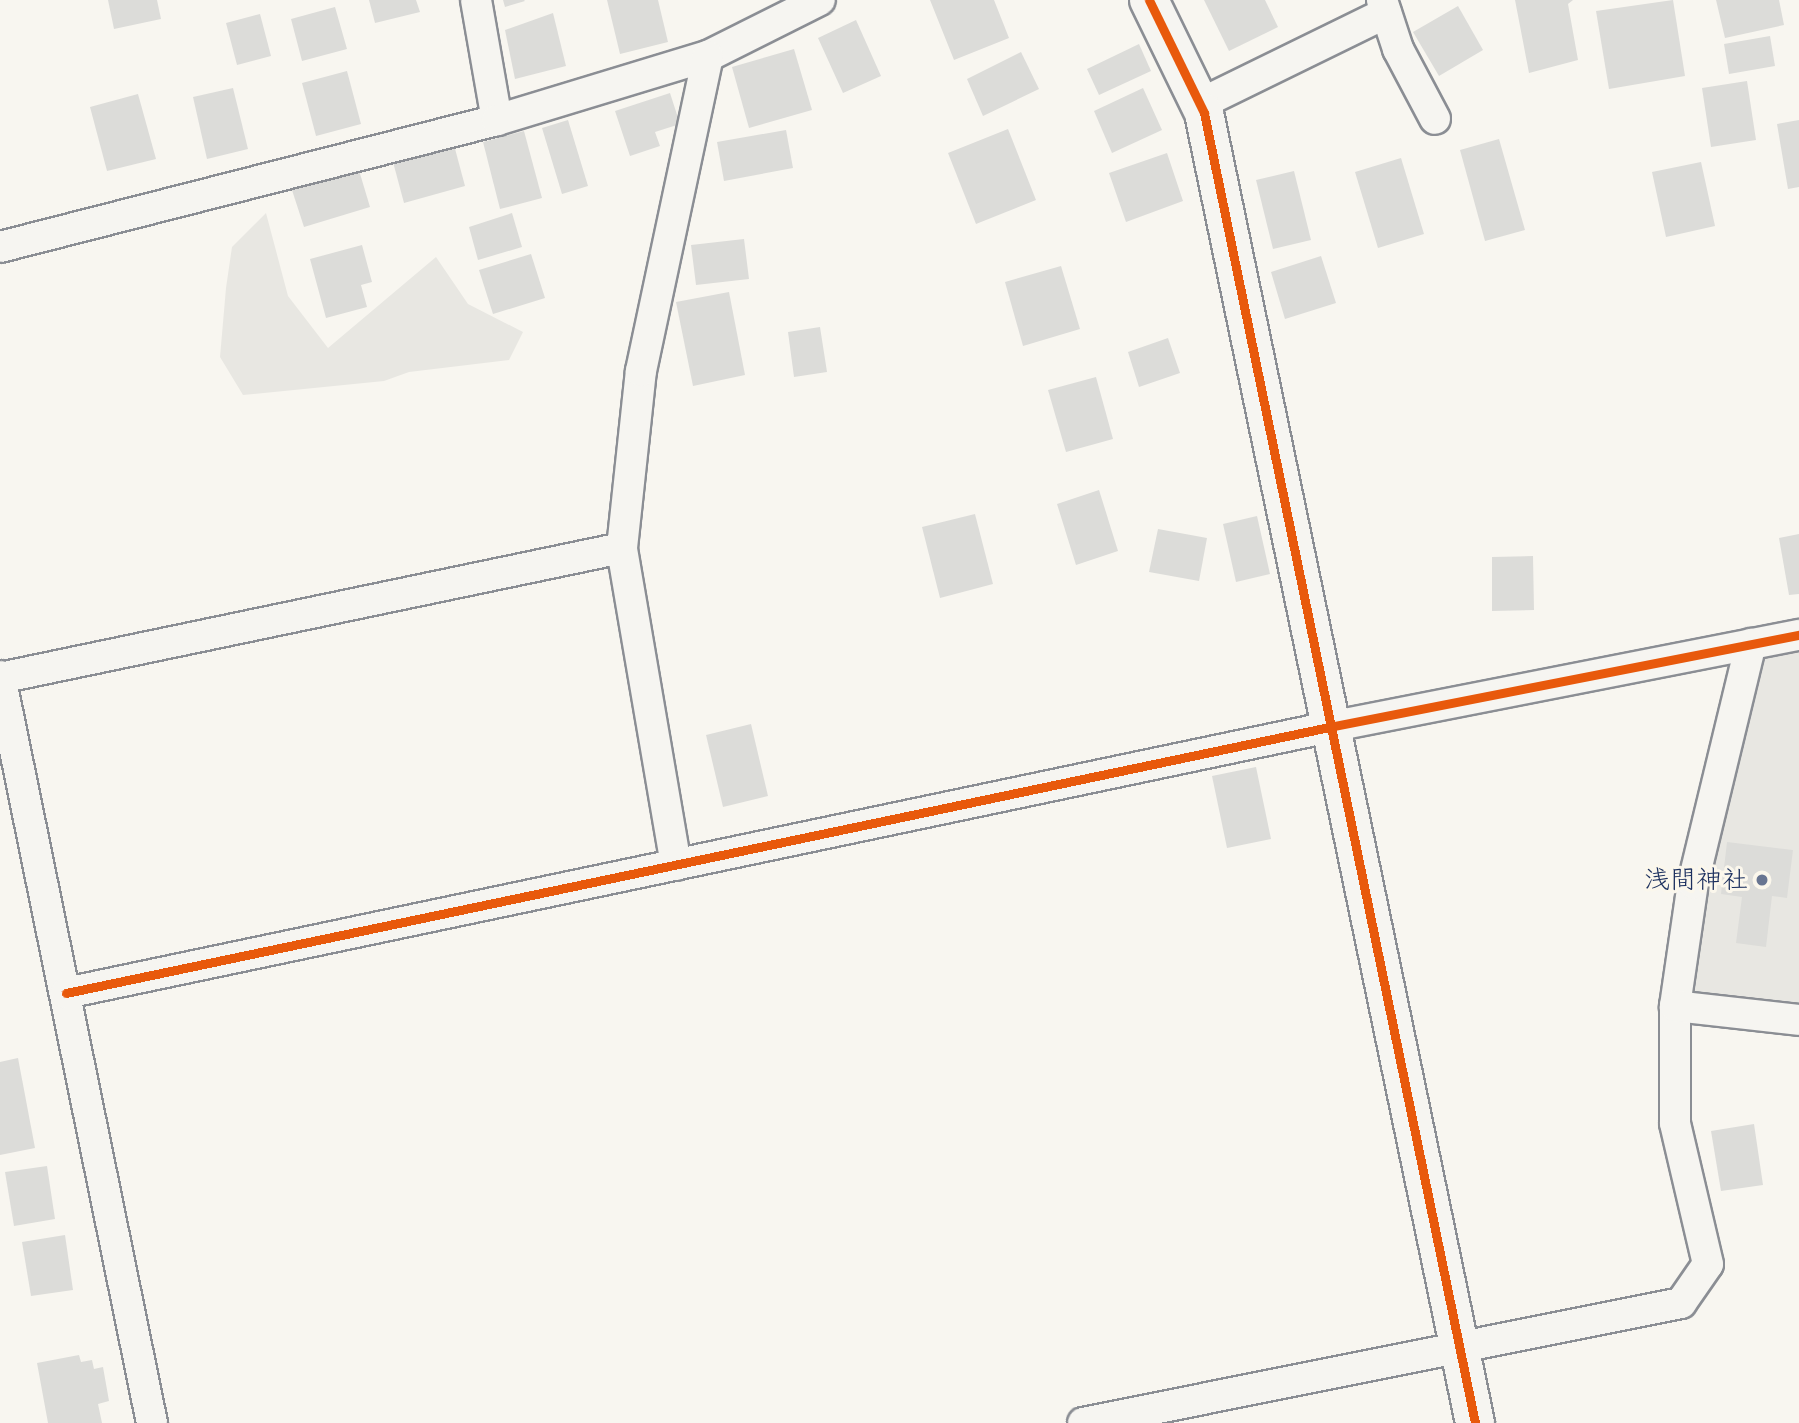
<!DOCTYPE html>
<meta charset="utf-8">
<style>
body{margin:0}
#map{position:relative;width:1799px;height:1423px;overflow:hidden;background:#f8f6f0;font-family:Sriracha,"Klee One",sans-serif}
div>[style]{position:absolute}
.green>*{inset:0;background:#e8e7e2}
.building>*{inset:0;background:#dcdcd9}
.roads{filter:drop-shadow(2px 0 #8b8e94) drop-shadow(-2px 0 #8b8e94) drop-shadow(0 2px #8b8e94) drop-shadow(0 -2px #8b8e94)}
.street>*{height:30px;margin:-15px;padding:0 15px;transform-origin:15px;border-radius:15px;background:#f6f5f1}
.secondary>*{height:38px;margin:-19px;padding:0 19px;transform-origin:19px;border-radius:19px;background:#f6f5f1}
.cycleway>*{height:9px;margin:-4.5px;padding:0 4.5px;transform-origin:4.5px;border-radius:4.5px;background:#e8590c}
.dots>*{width:19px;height:19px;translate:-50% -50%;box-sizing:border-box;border:4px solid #fbf7ec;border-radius:50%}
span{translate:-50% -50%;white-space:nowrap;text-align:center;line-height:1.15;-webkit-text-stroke:6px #fbf7ec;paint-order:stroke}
.poi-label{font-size:26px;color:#1b2f5e}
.right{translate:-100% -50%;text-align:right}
</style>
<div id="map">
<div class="green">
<div style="clip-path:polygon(266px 213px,288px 296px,328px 348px,436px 257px,468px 304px,523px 332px,509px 360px,409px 372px,384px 381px,243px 395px,220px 357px,226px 288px,232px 247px)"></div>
<div style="clip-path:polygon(1799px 648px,1799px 1015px,1675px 1006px,1747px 661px)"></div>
</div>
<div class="building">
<div style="clip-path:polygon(108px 0,157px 0,161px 19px,114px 29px)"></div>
<div style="clip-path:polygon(369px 0,416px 0,420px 12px,375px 23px)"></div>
<div style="clip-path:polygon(503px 0,524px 0,525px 1px,505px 7px)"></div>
<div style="clip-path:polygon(607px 0,658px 0,668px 42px,620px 54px)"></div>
<div style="clip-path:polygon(930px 0,994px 0,1009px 38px,954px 60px)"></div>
<div style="clip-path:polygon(1204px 0,1265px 0,1278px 27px,1229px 51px)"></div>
<div style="clip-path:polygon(1515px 0,1573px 0,1568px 4px,1578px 60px,1529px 73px)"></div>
<div style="clip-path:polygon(1673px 0,1685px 76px,1609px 89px,1596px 11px)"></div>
<div style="clip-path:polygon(1716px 0,1779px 0,1784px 25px,1725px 38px)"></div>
<div style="clip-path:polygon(1458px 6px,1483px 50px,1439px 76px,1413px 32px)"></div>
<div style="clip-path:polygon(335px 7px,347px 49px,302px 61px,291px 19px)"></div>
<div style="clip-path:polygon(553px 13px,566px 66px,515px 79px,505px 30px)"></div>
<div style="clip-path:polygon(260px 14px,271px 56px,237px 65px,226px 23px)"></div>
<div style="clip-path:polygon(856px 20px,881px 76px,843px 93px,818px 38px)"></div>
<div style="clip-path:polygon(1770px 36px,1775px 66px,1729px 74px,1724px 44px)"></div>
<div style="clip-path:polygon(1139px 44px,1151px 71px,1099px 95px,1087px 69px)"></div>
<div style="clip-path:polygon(794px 49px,812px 110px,749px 128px,732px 67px)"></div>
<div style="clip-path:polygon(1021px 52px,1039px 89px,983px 116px,967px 79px)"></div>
<div style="clip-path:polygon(347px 71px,361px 124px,316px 136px,302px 83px)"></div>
<div style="clip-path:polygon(1747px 81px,1756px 140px,1711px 147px,1702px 88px)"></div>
<div style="clip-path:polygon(233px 88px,248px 149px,207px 159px,193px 97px)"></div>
<div style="clip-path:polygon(1143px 88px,1162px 130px,1112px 153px,1094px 111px)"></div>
<div style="clip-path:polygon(670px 93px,680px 124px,655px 132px,660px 146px,630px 156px,615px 111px)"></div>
<div style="clip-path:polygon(138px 94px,156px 159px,107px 171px,90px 107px)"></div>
<div style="clip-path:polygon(568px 120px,588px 186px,562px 194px,542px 128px)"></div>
<div style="clip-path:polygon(1799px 120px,1799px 187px,1788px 189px,1777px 124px)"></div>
<div style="clip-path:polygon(1008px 129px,1036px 200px,976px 224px,948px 153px)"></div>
<div style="clip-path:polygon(786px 130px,793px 168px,724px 181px,717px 142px)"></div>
<div style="clip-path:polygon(524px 131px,542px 198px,500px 209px,483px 142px)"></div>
<div style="clip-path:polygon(1499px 139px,1525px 230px,1485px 241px,1460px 150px)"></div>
<div style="clip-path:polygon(454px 145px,465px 186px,404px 203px,393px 162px)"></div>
<div style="clip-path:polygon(1167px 153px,1183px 201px,1126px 222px,1109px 173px)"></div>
<div style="clip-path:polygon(1401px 158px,1424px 234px,1378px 248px,1355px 172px)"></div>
<div style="clip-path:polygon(1701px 162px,1715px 226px,1666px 237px,1652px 172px)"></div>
<div style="clip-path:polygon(358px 167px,370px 207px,304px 227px,291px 187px)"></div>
<div style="clip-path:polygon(1294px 171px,1311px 240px,1273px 249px,1256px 180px)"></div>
<div style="clip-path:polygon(512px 213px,522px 247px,478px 260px,469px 227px)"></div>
<div style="clip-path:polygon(744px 239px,749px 279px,696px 285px,691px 245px)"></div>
<div style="clip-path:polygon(362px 245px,372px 282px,361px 285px,367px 307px,326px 318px,310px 259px)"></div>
<div style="clip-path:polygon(531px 254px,545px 298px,493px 314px,479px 270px)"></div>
<div style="clip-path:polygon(1321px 256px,1336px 303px,1285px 319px,1271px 272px)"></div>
<div style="clip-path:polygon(1061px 266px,1080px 329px,1023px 346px,1005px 282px)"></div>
<div style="clip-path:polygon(729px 292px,745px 375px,693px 386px,676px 302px)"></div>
<div style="clip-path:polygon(820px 327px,827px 372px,794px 377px,788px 332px)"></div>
<div style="clip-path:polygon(1168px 338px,1180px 373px,1139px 387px,1128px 352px)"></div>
<div style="clip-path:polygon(1096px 377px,1113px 439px,1066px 452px,1048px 390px)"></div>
<div style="clip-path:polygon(1099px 490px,1118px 551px,1076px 565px,1057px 504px)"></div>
<div style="clip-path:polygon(975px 514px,993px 584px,940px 598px,922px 527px)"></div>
<div style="clip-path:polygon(1257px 516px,1270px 574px,1236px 582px,1223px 524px)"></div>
<div style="clip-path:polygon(1158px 529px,1207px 538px,1199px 581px,1149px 572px)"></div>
<div style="clip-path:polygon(1799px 534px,1799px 594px,1789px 595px,1779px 538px)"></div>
<div style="clip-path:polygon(1533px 556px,1534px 610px,1492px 611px,1492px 557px)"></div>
<div style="clip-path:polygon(751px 724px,768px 796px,723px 807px,706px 735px)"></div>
<div style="clip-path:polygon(1256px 767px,1271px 839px,1227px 848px,1212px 776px)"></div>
<div style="clip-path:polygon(1727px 842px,1793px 850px,1787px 898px,1772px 896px,1766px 947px,1736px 943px,1742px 897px,1721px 894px)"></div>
<div style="clip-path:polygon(18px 1058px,35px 1148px,0 1155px,0 1062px)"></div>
<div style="clip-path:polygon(1754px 1124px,1763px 1185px,1721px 1191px,1711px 1131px)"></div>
<div style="clip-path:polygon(47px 1166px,55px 1219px,14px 1226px,5px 1172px)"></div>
<div style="clip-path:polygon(65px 1235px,73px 1290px,31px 1296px,22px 1242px)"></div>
<div style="clip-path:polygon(79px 1355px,81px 1362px,92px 1360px,94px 1369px,103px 1367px,109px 1401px,98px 1404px,102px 1423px,48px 1423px,37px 1363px)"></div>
</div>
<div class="roads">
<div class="street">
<div style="left:476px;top:0;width:122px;rotate:80.1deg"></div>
<div style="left:1382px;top:0;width:52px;rotate:71.9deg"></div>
<div style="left:1398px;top:49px;width:79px;rotate:62.1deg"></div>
<div style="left:1200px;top:104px;width:207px;rotate:-26.1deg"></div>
<div style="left:0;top:247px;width:513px;rotate:-14.33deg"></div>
<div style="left:497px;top:120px;width:220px;rotate:-16.9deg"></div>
<div style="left:708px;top:56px;width:125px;rotate:-26.6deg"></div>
<div style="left:0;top:676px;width:762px;rotate:78.5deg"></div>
<div style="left:0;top:678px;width:635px;rotate:-11.81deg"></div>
<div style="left:676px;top:865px;width:322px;rotate:-99.7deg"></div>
<div style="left:622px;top:548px;width:178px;rotate:-83.9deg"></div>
<div style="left:641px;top:371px;width:322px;rotate:-78deg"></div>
<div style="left:66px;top:993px;width:1291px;rotate:-11.89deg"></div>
<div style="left:1329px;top:727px;width:479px;rotate:-11.1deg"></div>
<div style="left:1675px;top:1006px;width:124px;rotate:-81.7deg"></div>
<div style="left:1693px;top:883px;width:246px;rotate:-76.4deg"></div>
<div style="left:1083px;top:1423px;width:610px;rotate:-11.35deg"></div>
<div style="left:1681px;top:1303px;width:47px;rotate:-55.3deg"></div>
<div style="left:1708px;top:1264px;width:145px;rotate:-103.2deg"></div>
<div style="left:1675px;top:1123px;width:117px;rotate:-90deg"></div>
<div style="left:1675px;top:1006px;width:125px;rotate:6.4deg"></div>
</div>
<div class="secondary">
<div style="left:1149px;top:0;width:126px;rotate:64deg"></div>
<div style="left:1204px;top:113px;width:1338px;rotate:78.31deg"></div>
</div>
</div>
<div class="cycleway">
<div style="left:1149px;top:0;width:126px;rotate:64deg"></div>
<div style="left:1204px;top:113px;width:1338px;rotate:78.31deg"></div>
<div style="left:66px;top:993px;width:1291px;rotate:-11.89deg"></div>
<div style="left:1329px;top:727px;width:479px;rotate:-11.1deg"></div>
</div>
<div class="dots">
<div style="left:1762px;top:880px;background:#687591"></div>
</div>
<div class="poi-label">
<span class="right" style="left:1748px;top:880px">浅間神社</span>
</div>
</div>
